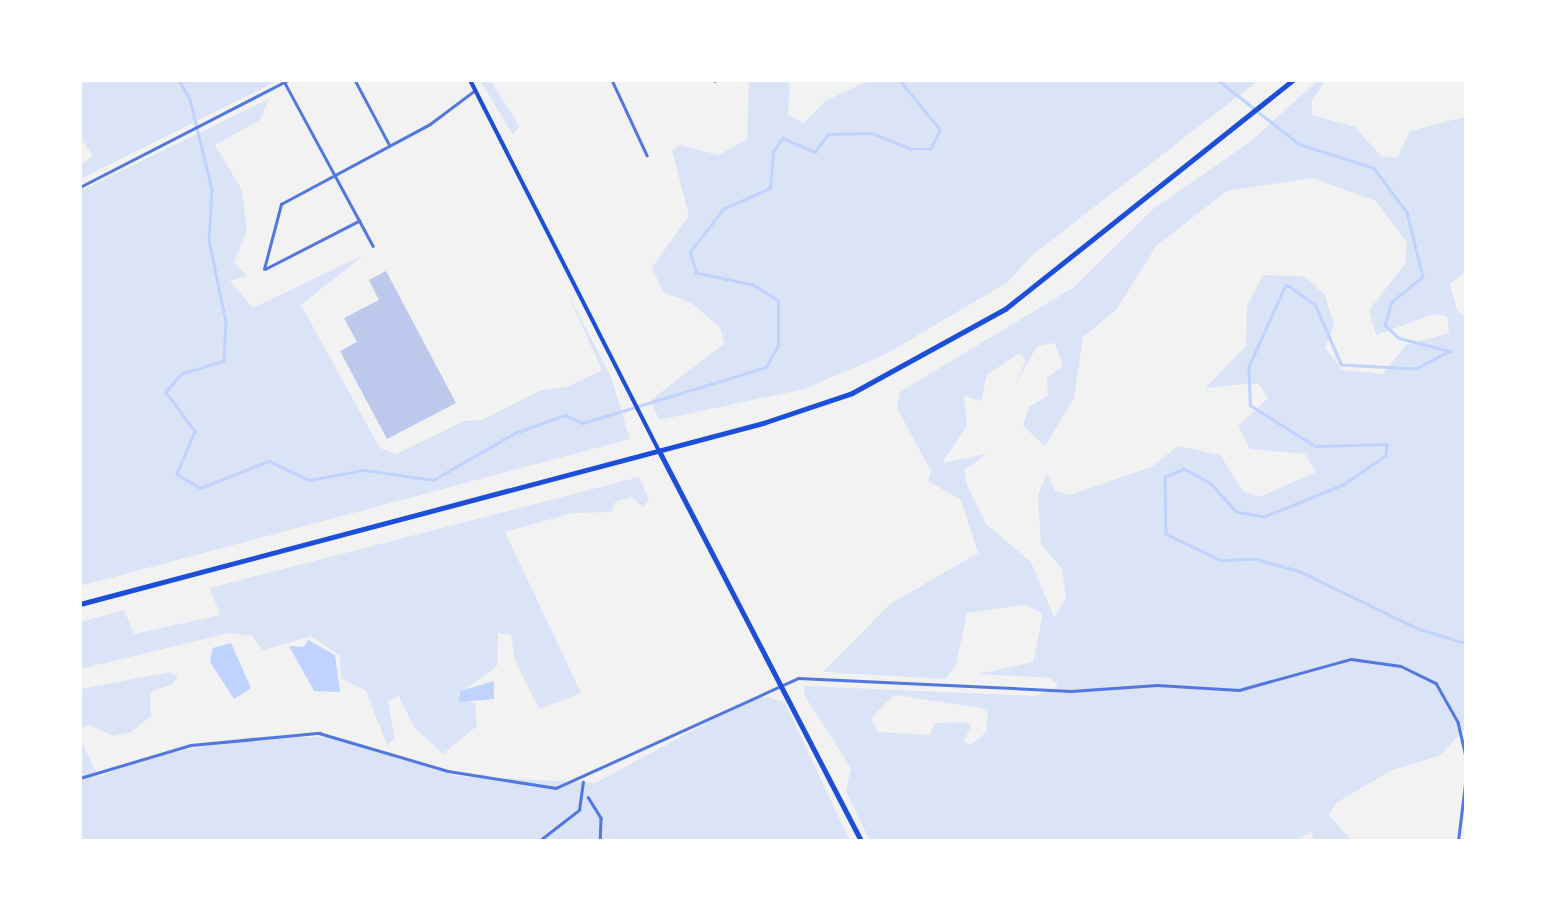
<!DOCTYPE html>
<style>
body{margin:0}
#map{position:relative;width:1546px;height:921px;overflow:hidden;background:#f2f2f2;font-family:"Work Sans",sans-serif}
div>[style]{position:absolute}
.green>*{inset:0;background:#dbe4f7}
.water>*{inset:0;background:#bfd3fe}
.stream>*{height:2.5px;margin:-1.25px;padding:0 1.25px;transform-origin:1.25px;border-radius:1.25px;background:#bfd3fe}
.building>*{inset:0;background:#bdc9ec}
.minor>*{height:2.5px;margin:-1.25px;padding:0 1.25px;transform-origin:1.25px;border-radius:1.25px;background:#5277de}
.secondary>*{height:4px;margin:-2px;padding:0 2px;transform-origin:2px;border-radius:2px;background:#1d4ed8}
.primary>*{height:5px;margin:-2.5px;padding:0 2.5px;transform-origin:2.5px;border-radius:2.5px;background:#1d4ed8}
span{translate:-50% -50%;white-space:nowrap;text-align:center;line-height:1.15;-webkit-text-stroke:9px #fff;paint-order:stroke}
.frame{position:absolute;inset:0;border:82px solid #fff;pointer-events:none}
</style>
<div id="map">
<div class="green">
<div style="clip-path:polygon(80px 80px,279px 80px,80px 179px,80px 166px,93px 155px,80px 138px)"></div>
<div style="clip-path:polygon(480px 80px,490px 80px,512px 114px,519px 126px,513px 135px)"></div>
<div style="clip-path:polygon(749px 80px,790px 80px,788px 115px,804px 123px,825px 101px,870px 80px,1259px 80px,1032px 255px,1008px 282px,886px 354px,804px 389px,659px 420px,651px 400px,724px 344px,720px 327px,691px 303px,663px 292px,652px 267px,689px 216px,672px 150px,680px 145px,719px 155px,747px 139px)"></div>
<div style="clip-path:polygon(evenodd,1318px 80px,1326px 80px,1312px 100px,1312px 115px,1355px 127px,1381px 156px,1397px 158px,1410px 131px,1464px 117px,1466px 271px,1450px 284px,1457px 310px,1466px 318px,1466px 727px,1441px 755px,1390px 771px,1336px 803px,1329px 815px,1352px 841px,1314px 841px,1311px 831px,1297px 841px,870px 841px,846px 792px,851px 768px,804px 695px,805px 686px,1036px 696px,1058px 686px,1051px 678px,978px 674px,1033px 662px,1043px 614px,1026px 605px,967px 613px,956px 665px,945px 679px,823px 672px,890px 604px,978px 553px,961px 500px,928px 481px,931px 471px,897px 408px,900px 392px,1074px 287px,1153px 209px,1250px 142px,1318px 80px,1312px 178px,1376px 201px,1407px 243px,1405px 264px,1369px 310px,1376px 335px,1434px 314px,1447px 316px,1449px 333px,1406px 345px,1383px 374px,1342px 370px,1325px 348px,1334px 325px,1325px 295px,1304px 276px,1263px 275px,1247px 306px,1246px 346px,1205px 388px,1258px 383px,1268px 398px,1238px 426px,1250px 449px,1305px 454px,1316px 472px,1259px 497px,1243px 491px,1220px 455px,1178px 446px,1151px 467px,1070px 495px,1055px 491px,1047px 474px,1038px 494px,1041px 544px,1062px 569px,1066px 597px,1054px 617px,1031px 562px,986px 524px,967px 485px,964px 470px,987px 454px,942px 463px,967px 426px,964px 396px,981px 401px,987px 375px,1019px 353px,1026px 360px,1013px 389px,1037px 346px,1055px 343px,1063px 366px,1047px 378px,1048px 395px,1029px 407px,1023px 426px,1045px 446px,1074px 398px,1083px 337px,1116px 310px,1157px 245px,1227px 191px,1312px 178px,1318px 80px,894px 695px,982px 708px,988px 713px,986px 732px,971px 745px,964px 742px,971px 725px,966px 722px,935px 723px,930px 735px,878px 732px,871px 718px,894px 695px)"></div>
<div style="clip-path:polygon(269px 99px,260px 120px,215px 145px,242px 190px,247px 231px,234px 262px,247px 276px,230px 281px,253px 308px,365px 254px,301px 305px,380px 448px,396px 454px,464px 421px,482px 420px,541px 390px,567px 387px,602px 370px,566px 290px,611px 377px,630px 439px,80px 586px,80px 191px)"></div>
<div style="clip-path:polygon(639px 477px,649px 500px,643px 507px,632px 497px,615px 502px,612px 512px,572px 513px,505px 532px,581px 693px,539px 709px,515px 661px,511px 635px,498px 633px,497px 666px,457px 695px,475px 704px,477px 726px,443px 754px,414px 727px,399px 696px,388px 701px,395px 739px,387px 745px,366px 691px,341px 678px,340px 656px,311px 636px,263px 650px,252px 636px,229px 633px,80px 669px,80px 622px,124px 610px,134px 634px,220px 615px,210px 588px)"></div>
<div style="clip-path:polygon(170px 672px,178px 677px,173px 684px,150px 692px,151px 716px,131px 732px,113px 736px,91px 725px,83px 728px,80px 738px,98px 777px,151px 757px,251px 737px,331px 737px,456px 776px,595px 783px,753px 698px,769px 697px,785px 703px,850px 841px,80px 841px,80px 689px)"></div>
</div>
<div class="water">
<div style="clip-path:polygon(308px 640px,335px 655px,340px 692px,314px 691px,289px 646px,304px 647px)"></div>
<div style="clip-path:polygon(231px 643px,251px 688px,234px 699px,210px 662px,213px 648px)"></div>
<div style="clip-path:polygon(494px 681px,494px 699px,459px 702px,460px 691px)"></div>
</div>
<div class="stream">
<div style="left:179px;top:80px;width:22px;rotate:60deg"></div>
<div style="left:190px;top:99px;width:94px;rotate:76.4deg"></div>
<div style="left:212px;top:190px;width:50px;rotate:93.4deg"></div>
<div style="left:209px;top:240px;width:84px;rotate:78.3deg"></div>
<div style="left:226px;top:322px;width:39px;rotate:93deg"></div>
<div style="left:224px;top:361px;width:44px;rotate:162.8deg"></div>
<div style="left:182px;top:374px;width:24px;rotate:132deg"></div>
<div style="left:166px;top:392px;width:49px;rotate:53.4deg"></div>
<div style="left:195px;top:431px;width:47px;rotate:112.7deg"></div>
<div style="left:177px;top:474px;width:27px;rotate:31deg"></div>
<div style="left:200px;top:488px;width:74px;rotate:-21.4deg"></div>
<div style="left:269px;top:461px;width:44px;rotate:25.4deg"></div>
<div style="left:309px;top:480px;width:56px;rotate:-10.3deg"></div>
<div style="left:364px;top:470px;width:70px;rotate:8.2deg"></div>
<div style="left:433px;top:480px;width:95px;rotate:-29.8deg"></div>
<div style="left:515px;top:433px;width:53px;rotate:-19.8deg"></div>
<div style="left:565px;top:415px;width:20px;rotate:24deg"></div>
<div style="left:583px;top:423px;width:191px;rotate:-17deg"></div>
<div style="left:766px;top:367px;width:25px;rotate:-61deg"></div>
<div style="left:778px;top:345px;width:44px;rotate:-90deg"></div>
<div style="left:778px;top:301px;width:30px;rotate:-147deg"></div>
<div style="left:753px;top:285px;width:58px;rotate:-168.1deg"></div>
<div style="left:696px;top:273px;width:22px;rotate:-106deg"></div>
<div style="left:690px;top:252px;width:54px;rotate:-52.5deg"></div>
<div style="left:723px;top:209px;width:51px;rotate:-24.1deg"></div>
<div style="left:770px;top:188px;width:36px;rotate:-85deg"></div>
<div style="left:773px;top:152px;width:17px;rotate:-57deg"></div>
<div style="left:782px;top:138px;width:36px;rotate:23deg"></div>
<div style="left:815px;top:152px;width:22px;rotate:-54deg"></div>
<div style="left:828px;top:134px;width:44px;rotate:-1.3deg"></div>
<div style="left:872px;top:133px;width:42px;rotate:22.3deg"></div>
<div style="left:911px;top:149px;width:19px"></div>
<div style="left:930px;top:149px;width:21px;rotate:-62deg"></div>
<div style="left:940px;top:130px;width:65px;rotate:-129.4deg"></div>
<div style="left:1218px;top:80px;width:103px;rotate:38.3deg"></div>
<div style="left:1299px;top:144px;width:79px;rotate:17.7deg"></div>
<div style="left:1374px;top:168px;width:55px;rotate:53.1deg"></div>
<div style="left:1407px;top:212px;width:67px;rotate:76.2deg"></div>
<div style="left:1423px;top:277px;width:40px;rotate:141deg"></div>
<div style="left:1392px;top:302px;width:24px;rotate:107deg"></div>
<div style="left:1385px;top:325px;width:19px;rotate:43deg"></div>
<div style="left:1399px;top:338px;width:53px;rotate:14.3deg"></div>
<div style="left:1450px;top:351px;width:38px;rotate:152deg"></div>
<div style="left:1416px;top:369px;width:75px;rotate:-176.9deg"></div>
<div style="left:1341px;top:365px;width:65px;rotate:-113.4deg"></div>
<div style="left:1315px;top:305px;width:35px;rotate:-145deg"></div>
<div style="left:1286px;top:285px;width:90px;rotate:114.3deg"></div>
<div style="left:1249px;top:367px;width:38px;rotate:88deg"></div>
<div style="left:1250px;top:405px;width:77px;rotate:32.2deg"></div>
<div style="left:1315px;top:446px;width:72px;rotate:-1.6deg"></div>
<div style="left:1387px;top:444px;width:12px;rotate:95deg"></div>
<div style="left:1386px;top:456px;width:52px;rotate:146deg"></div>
<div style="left:1343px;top:485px;width:85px;rotate:157.9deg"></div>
<div style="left:1264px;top:517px;width:28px;rotate:-170deg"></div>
<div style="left:1236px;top:512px;width:38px;rotate:-132deg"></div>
<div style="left:1211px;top:484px;width:31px;rotate:-151deg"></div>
<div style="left:1184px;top:469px;width:21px;rotate:157deg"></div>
<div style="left:1165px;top:477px;width:57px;rotate:89deg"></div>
<div style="left:1166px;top:534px;width:60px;rotate:25.7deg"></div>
<div style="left:1220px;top:560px;width:36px;rotate:-2deg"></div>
<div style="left:1256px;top:559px;width:45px;rotate:15.6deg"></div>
<div style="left:1299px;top:571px;width:133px;rotate:25.8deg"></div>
<div style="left:1419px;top:629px;width:49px;rotate:16.6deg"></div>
</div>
<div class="building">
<div style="clip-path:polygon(386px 271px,456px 403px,387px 439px,340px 351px,357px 342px,344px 318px,379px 300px,369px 280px)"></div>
</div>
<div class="minor">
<div style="left:355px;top:80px;width:72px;rotate:62deg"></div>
<div style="left:612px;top:80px;width:83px;rotate:65deg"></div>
<div style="left:714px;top:80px;width:1px;rotate:45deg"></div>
<div style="left:285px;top:83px;width:185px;rotate:61.6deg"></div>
<div style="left:80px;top:187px;width:234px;rotate:-27.2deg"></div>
<div style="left:264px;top:269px;width:67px;rotate:-75.3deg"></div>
<div style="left:281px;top:204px;width:169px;rotate:-28.2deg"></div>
<div style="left:430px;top:124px;width:55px;rotate:-36.9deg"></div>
<div style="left:265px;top:269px;width:106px;rotate:-27.1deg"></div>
<div style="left:80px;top:778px;width:116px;rotate:-16.6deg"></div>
<div style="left:191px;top:745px;width:129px;rotate:-5.4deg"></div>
<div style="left:319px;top:733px;width:134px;rotate:16.4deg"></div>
<div style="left:448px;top:771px;width:109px;rotate:8.9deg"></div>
<div style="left:556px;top:788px;width:266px;rotate:-24.4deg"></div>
<div style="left:798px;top:678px;width:273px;rotate:2.7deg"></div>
<div style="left:1071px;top:691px;width:86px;rotate:-4deg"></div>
<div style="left:1157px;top:685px;width:82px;rotate:3.5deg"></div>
<div style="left:1239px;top:690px;width:116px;rotate:-15.5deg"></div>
<div style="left:1351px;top:659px;width:50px;rotate:8deg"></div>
<div style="left:1401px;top:666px;width:39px;rotate:26deg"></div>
<div style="left:1436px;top:683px;width:45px;rotate:60.6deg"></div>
<div style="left:1458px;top:722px;width:35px;rotate:77deg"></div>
<div style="left:588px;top:797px;width:25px;rotate:58deg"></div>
<div style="left:601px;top:818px;width:23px;rotate:92deg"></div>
<div style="left:539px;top:841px;width:51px;rotate:-37.8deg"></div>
<div style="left:579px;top:810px;width:28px;rotate:-82deg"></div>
<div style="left:1458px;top:841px;width:65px;rotate:-83deg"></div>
</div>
<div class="secondary">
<div style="left:470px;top:80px;width:416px;rotate:63deg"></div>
</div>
<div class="primary">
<div style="left:659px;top:451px;width:439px;rotate:62.6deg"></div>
<div style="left:80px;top:604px;width:707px;rotate:-14.84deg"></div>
<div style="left:763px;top:423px;width:94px;rotate:-18.6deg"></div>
<div style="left:852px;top:393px;width:175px;rotate:-28.8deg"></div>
<div style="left:1005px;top:309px;width:368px;rotate:-38.5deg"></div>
</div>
<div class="frame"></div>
</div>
